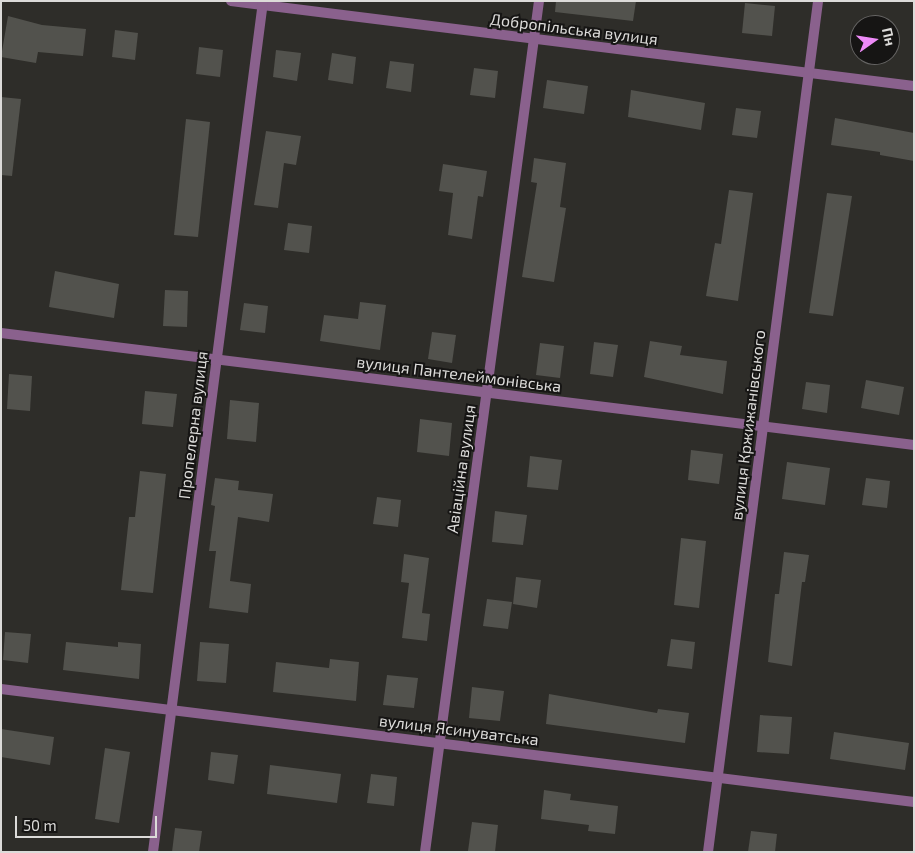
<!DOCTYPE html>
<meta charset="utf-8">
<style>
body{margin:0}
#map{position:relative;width:915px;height:853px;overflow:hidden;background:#2e2d29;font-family:"Exo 2",sans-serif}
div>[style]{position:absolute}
.building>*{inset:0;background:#52524d}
.minor>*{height:10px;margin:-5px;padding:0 5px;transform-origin:5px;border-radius:5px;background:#8a618d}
span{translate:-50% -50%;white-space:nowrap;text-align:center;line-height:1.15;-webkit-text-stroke:4px #161514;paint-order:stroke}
.street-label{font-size:16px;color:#dcdbd9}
.frame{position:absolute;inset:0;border:2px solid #dcdbd9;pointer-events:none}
.north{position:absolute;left:850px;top:15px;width:50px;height:50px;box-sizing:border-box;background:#161514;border:1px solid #656463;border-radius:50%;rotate:77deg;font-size:14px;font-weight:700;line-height:20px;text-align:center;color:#dcdbd9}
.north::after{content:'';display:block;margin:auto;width:18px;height:22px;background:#ee8bf8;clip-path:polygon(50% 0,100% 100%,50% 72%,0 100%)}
.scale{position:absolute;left:15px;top:816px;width:142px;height:22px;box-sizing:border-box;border:2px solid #dcdbd9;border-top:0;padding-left:6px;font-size:15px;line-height:18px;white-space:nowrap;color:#dcdbd9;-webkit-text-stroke:4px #161514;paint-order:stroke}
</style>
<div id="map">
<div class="building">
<div style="clip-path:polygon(556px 1px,636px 1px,633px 21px,555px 12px)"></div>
<div style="clip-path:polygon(745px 3px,775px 6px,772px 36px,742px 33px)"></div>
<div style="clip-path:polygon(8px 16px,42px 25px,86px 29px,83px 56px,38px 52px,36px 63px,1px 57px)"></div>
<div style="clip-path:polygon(115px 30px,138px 33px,135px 60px,112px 57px)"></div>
<div style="clip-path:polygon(199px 47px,223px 50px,220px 77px,196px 74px)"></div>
<div style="clip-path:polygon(276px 50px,301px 53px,297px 81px,273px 77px)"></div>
<div style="clip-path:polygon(332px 53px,356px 57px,353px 84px,328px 80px)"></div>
<div style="clip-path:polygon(390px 61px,414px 64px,411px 92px,386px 88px)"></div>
<div style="clip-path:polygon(474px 68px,498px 71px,495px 98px,470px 95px)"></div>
<div style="clip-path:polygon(547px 80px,588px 86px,584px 114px,543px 108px)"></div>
<div style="clip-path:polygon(631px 90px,705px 103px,701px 130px,628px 117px)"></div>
<div style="clip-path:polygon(1px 97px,21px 99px,12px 176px,1px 175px)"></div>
<div style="clip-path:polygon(736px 108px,761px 111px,757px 138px,732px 135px)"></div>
<div style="clip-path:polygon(835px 118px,914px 133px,914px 161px,880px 155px,880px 152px,831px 145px)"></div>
<div style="clip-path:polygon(186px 119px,210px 122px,198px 237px,174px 235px)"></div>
<div style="clip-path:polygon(266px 131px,301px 136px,296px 165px,284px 163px,278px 208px,254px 205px)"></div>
<div style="clip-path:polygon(534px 158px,566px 163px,560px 207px,566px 208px,554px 282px,522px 277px,537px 183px,531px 182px)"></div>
<div style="clip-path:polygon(443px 164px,487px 171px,483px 197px,478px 196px,472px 239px,448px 235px,453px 193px,439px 191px)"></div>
<div style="clip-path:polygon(729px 190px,753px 193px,738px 301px,706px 296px,715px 243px,721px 244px)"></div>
<div style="clip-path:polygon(827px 193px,852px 196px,833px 316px,809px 313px)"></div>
<div style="clip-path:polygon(288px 223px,312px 226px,309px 253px,284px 250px)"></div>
<div style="clip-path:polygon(55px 271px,119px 284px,114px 318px,49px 307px)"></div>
<div style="clip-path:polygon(165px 290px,188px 291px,187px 327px,163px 326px)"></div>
<div style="clip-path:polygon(360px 302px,386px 305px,380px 350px,320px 341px,324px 315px,358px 319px)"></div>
<div style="clip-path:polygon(244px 303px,268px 306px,265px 333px,240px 330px)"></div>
<div style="clip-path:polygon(432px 332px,456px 335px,452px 363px,428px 359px)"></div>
<div style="clip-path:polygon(650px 341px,682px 346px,680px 355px,727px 361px,723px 394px,644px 377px)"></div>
<div style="clip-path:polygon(594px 342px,618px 345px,613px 377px,590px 374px)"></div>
<div style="clip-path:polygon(540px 343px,564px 346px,560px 378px,536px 375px)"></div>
<div style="clip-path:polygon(9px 374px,32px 376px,30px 411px,7px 409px)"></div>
<div style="clip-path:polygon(866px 380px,904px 387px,899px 415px,861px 408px)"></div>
<div style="clip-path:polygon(806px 382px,830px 385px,827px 413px,802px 409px)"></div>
<div style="clip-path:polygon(145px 391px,177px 394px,173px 427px,142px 424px)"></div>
<div style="clip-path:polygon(230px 400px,259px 403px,256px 442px,227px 439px)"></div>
<div style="clip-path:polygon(420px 419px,452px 423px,449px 456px,417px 452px)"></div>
<div style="clip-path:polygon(691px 450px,723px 454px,719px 484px,688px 480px)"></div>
<div style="clip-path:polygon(530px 456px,562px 460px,558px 490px,527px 487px)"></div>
<div style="clip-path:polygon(787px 462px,830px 468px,825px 505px,782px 499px)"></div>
<div style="clip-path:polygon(140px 471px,166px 474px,153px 593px,121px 590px,129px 517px,135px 517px)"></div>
<div style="clip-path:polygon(215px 478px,239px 481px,238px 490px,273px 494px,269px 522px,238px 517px,230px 581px,251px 584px,248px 613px,209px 608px,216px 551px,209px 551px,215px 506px,211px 505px)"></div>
<div style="clip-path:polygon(866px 478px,890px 481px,887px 508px,862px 505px)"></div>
<div style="clip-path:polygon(377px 497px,401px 500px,398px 527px,373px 524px)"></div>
<div style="clip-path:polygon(495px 511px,527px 515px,523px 545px,492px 542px)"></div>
<div style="clip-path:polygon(681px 538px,706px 541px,699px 608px,674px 605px)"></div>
<div style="clip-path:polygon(784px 552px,809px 555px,805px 582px,802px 582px,792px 666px,768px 662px,775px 594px,779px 594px)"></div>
<div style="clip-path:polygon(404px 554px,429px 558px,422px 613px,430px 614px,427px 641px,402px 638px,409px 583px,401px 582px)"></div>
<div style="clip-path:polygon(516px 577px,541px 580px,537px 608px,513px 604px)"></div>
<div style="clip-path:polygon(487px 599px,512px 602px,508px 629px,483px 626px)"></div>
<div style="clip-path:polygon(5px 632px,31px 634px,28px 663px,3px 660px)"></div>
<div style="clip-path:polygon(671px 639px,695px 642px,692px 669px,667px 666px)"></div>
<div style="clip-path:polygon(66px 642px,118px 647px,118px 642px,141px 644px,139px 679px,63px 670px)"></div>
<div style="clip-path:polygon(200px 642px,229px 644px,226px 683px,197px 681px)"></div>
<div style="clip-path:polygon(330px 659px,359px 662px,356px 701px,273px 692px,276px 662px,329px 668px)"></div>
<div style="clip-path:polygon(387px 675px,418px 678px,414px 708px,383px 705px)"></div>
<div style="clip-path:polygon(472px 687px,504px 691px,500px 721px,469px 718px)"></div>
<div style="clip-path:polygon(549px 694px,657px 713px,658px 709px,689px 713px,685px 743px,546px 724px)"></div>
<div style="clip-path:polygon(760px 715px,792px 717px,789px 754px,757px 752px)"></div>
<div style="clip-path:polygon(1px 729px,54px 737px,50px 765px,1px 757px)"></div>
<div style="clip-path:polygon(834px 732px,909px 743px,905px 770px,830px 759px)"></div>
<div style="clip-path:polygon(105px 748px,130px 752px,119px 823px,95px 819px)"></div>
<div style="clip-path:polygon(211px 752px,238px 755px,234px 784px,208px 780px)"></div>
<div style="clip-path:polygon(270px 765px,341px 774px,337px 803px,267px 794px)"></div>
<div style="clip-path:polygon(371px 774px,397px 777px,394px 806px,367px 803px)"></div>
<div style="clip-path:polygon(544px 790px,571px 794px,570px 800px,618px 806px,615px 834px,588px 831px,589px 825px,541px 819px)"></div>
<div style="clip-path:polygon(472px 822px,498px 825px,495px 852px,468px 851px)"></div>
<div style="clip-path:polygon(175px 828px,202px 831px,199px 852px,172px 852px)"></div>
<div style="clip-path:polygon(751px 831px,777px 834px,775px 852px,748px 852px)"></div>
</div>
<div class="minor">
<div style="left:231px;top:1px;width:688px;rotate:7.09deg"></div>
<div style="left:1px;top:333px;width:920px;rotate:6.99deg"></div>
<div style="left:1px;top:689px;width:920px;rotate:7.06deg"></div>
<div style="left:153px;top:852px;width:858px;rotate:-82.63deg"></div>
<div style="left:425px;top:852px;width:859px;rotate:-82.37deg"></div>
<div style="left:708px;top:852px;width:858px;rotate:-82.63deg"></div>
</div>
<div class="street-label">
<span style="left:574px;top:29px;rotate:7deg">Добропільська вулиця</span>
<span style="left:459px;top:374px;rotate:7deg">вулиця Пантелеймонівська</span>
<span style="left:193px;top:425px;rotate:-83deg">Пропелерна вулиця</span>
<span style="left:748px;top:425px;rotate:-83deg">вулиця Кржижанівського</span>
<span style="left:461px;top:469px;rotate:-82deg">Авіаційна вулиця</span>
<span style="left:459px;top:730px;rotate:7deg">вулиця Ясинуватська</span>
</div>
<div class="frame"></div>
<div class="north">Пн</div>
<div class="scale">50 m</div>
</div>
